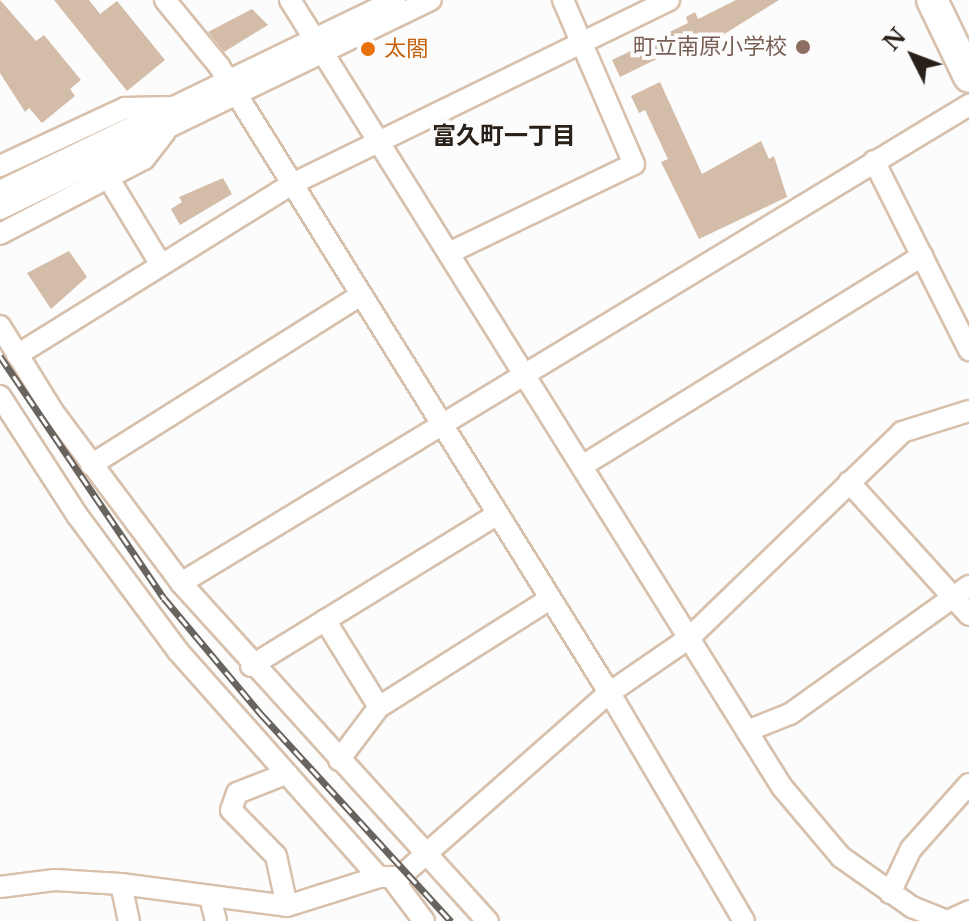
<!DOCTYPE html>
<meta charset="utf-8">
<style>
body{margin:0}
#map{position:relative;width:969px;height:921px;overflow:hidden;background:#fcfcfc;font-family:"Libre Baskerville","Noto Sans JP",serif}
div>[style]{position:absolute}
.building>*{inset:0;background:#d3bca8}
.roads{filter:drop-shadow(2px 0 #d7c0ac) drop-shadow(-2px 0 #d7c0ac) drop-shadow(0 2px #d7c0ac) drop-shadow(0 -2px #d7c0ac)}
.minor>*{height:20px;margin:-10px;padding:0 10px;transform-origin:10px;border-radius:10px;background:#fff}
.highway>*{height:30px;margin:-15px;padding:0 15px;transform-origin:15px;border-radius:15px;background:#fff}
.rail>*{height:7px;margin-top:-3.5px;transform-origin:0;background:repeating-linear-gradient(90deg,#fcfcfc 0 12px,#69635e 0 24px);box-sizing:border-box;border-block:2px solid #69635e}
.dots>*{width:22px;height:22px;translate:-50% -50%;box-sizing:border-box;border:4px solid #fcfcfc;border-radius:50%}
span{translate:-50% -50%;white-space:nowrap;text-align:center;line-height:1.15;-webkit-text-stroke:8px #fcfcfc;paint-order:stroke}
.education-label{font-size:22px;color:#785e54}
.right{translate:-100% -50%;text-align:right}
.food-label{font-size:22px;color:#c56008}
.left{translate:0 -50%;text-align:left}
.neighbourhood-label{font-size:24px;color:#292019;font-weight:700}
.north{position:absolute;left:873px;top:16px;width:80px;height:80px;-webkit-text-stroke:6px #fcfcfc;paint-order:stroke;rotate:312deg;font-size:22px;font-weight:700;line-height:32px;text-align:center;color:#292019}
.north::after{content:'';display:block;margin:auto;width:28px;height:36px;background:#292019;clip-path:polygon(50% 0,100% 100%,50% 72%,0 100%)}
</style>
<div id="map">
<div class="building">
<div style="clip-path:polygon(0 0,36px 41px,44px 35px,81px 80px,70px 89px,75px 96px,42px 123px,29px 108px,25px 112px,0 73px)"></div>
<div style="clip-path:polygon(54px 0,89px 0,100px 14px,117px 1px,165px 60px,127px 91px)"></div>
<div style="clip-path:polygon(736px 0,779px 0,710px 43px,706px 35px,620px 77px,612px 60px,688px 23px,686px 17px,695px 12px,698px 19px)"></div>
<div style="clip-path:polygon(252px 9px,268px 25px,224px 52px,208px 32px)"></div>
<div style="clip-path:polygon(660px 82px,702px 174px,761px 141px,769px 159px,774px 156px,787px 197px,699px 239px,661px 162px,668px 159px,645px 110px,639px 113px,631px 96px)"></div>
<div style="clip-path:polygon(223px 178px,232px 194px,180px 225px,171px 209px,182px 202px,179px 197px)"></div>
<div style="clip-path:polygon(69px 251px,87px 277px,51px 309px,27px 273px)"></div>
</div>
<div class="roads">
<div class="minor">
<div style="left:165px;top:0;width:85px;rotate:50.7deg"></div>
<div style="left:219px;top:66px;width:749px;rotate:58.09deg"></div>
<div style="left:615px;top:702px;width:254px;rotate:59.5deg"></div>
<div style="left:290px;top:0;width:928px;rotate:57.99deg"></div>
<div style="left:782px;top:787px;width:92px;rotate:49.9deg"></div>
<div style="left:841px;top:857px;width:87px;rotate:35.2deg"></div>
<div style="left:912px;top:907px;width:37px;rotate:22deg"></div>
<div style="left:874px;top:161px;width:212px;rotate:63.3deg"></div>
<div style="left:0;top:166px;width:138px;rotate:-24.9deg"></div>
<div style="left:125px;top:108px;width:49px;rotate:-1.2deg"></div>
<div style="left:109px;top:179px;width:100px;rotate:58.8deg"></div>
<div style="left:0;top:191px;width:439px;rotate:-25.8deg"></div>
<div style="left:0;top:209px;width:479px;rotate:-25.9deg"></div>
<div style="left:0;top:234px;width:162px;rotate:-27.5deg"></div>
<div style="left:144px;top:159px;width:34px;rotate:-52deg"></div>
<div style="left:449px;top:253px;width:205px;rotate:-25.7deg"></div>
<div style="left:634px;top:164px;width:179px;rotate:-113.4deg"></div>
<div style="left:0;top:326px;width:102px;rotate:58.2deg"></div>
<div style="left:54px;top:413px;width:212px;rotate:53.2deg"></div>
<div style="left:181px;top:583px;width:457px;rotate:47.8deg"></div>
<div style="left:17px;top:355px;width:319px;rotate:-31.9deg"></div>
<div style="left:288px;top:186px;width:424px;rotate:-26deg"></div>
<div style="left:0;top:396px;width:142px;rotate:57.1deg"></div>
<div style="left:77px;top:515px;width:169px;rotate:53.4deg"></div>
<div style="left:178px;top:651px;width:302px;rotate:48.4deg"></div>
<div style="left:91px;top:465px;width:315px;rotate:-32.2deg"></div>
<div style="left:582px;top:466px;width:400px;rotate:-31.7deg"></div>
<div style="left:849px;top:482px;width:179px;rotate:47.9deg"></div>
<div style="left:181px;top:583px;width:922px;rotate:-31.24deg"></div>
<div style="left:325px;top:620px;width:102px;rotate:58.2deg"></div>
<div style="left:251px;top:666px;width:288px;rotate:-31.6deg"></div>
<div style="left:747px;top:731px;width:46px;rotate:-21.6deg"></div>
<div style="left:790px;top:714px;width:220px;rotate:-35.6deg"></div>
<div style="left:339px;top:760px;width:66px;rotate:-53deg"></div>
<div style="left:379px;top:707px;width:202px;rotate:-32.3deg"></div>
<div style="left:283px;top:775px;width:49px;rotate:158.6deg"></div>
<div style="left:237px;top:793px;width:18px;rotate:109deg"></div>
<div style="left:231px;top:810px;width:64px;rotate:45.6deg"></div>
<div style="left:276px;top:856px;width:51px;rotate:77.6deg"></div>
<div style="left:391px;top:877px;width:55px;rotate:53.1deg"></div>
<div style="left:121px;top:884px;width:38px;rotate:78deg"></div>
<div style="left:0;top:887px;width:55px;rotate:-7.3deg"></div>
<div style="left:55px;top:880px;width:66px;rotate:3.5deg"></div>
<div style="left:121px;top:884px;width:167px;rotate:7.5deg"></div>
<div style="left:287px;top:906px;width:96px;rotate:-17.5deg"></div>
<div style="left:379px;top:877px;width:21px"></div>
<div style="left:400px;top:877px;width:278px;rotate:-41.4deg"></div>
<div style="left:609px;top:693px;width:97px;rotate:-34.5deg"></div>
<div style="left:689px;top:638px;width:296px;rotate:-44deg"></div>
<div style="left:902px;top:432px;width:70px;rotate:-17.4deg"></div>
<div style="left:890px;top:893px;width:49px;rotate:-64.5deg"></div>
<div style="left:911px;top:849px;width:87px;rotate:-48.3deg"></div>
<div style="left:210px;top:897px;width:25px;rotate:76deg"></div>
<div style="left:948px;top:921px;width:23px;rotate:-25deg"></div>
</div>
<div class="highway">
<div style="left:932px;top:0;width:85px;rotate:64.3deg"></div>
</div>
</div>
<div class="rail">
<div style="left:0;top:356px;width:292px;rotate:55.9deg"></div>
<div style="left:164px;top:598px;width:153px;rotate:50.1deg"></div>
<div style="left:262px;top:715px;width:280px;rotate:47.5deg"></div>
</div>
<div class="dots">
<div style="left:803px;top:47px;background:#8d6e63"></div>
<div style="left:368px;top:49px;background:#e8710a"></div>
</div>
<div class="education-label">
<span class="right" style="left:787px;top:47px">町立南原小学校</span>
</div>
<div class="food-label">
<span class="left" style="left:384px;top:49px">太閤</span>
</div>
<div class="neighbourhood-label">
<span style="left:504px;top:136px">富久町一丁目</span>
</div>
<div class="north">N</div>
</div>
